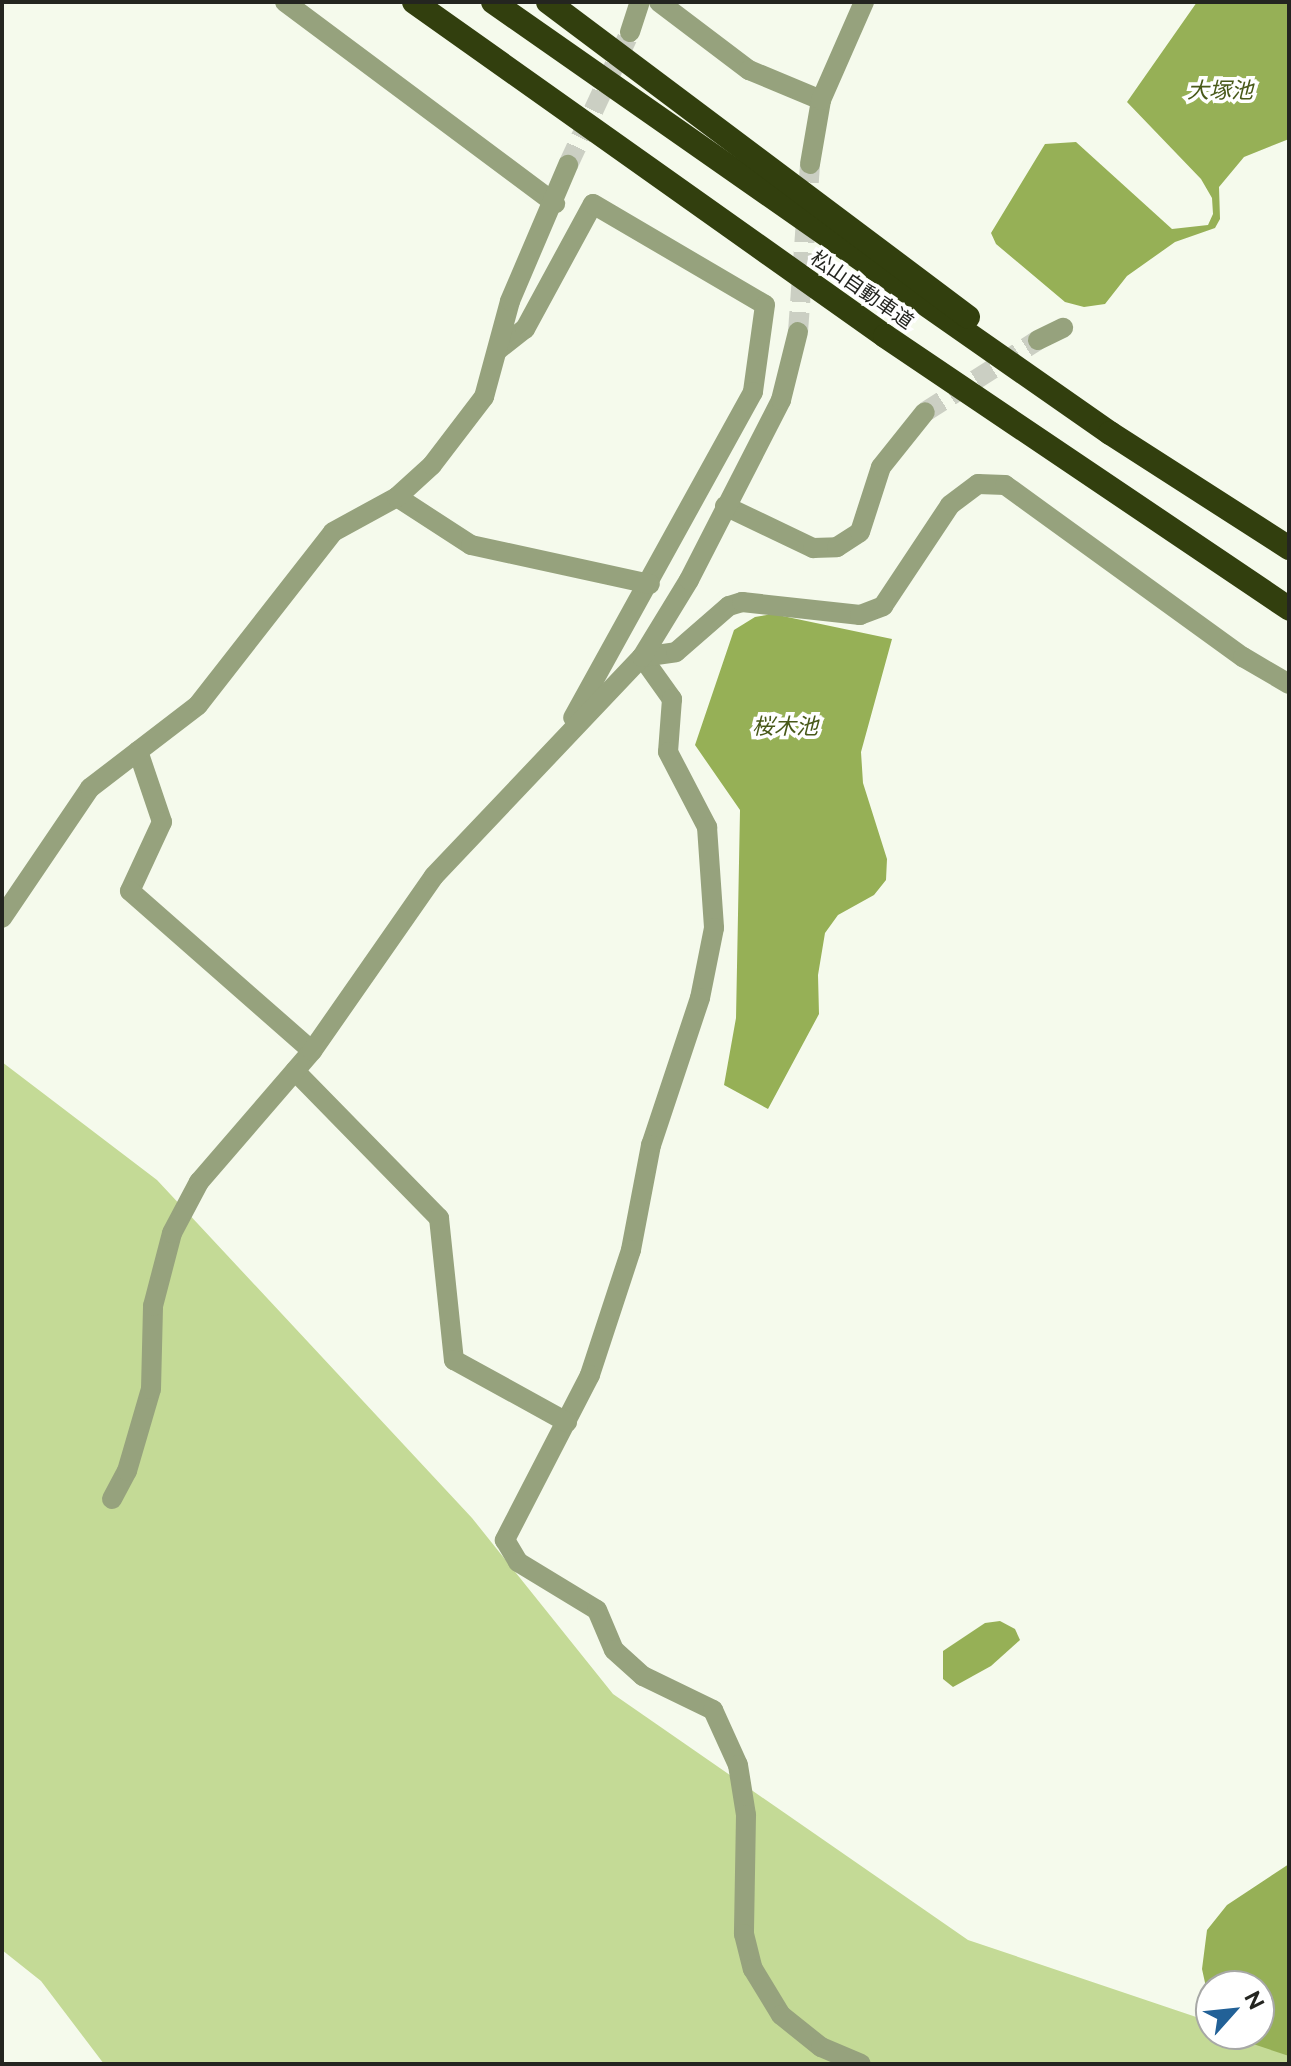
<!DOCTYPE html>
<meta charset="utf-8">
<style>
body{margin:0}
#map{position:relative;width:1291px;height:2066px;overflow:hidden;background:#f5faec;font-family:Raleway,"Noto Sans JP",sans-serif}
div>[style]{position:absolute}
.green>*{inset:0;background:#c4da96}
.water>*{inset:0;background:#96b056}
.minor-tunnel>*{height:20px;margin-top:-10px;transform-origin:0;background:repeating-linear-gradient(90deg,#cbcfc3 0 20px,transparent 0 30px)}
.minor>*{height:20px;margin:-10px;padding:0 10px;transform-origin:10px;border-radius:10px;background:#96a27d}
.motorway>*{height:24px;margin:-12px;padding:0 12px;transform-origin:12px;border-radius:12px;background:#323f0e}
span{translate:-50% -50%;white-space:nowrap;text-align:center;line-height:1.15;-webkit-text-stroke:7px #fff;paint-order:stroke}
.street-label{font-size:20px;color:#242520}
.water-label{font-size:22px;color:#485919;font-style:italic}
.frame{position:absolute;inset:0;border:4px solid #242520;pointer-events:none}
.north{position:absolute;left:1195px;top:1970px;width:80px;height:80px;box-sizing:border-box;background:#fff;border:2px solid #a7a8a6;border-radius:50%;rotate:63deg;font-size:22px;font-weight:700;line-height:32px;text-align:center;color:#242520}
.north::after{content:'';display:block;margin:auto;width:28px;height:36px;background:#226197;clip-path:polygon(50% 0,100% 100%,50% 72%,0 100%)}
</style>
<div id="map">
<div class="green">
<div style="clip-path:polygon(2px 1062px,157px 1180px,472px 1518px,613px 1694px,968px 1940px,1211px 2022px,1211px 2034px,1259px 2034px,1289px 2021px,1289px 2064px,104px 2064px,41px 1981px,2px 1950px)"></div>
</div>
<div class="water">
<div style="clip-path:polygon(1197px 2px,1289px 2px,1289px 139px,1244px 157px,1219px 187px,1220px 219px,1215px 228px,1175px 242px,1127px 276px,1105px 304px,1084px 307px,1065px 302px,996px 244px,991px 233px,1045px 144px,1076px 142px,1172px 229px,1208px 225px,1213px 214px,1212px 198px,1201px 179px,1127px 102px)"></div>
<div style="clip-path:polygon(773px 614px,892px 639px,861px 752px,863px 783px,887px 859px,886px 880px,874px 895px,838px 915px,825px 933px,818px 975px,819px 1014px,768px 1109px,724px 1085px,736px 1018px,740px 810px,695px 745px,734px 630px,755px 617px)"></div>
<div style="clip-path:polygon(1000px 1621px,1015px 1629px,1020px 1640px,991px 1666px,953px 1687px,943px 1679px,943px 1651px,985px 1623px)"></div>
<div style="clip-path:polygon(1289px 1864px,1289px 2056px,1226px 2035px,1259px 2034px,1259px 1986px,1211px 1986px,1211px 2010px,1202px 1969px,1207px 1930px,1227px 1905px)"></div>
</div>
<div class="minor-tunnel">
<div style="left:568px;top:165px;width:147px;rotate:-65deg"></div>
<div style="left:798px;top:332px;width:168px;rotate:-85.9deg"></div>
<div style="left:925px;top:412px;width:134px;rotate:-32.5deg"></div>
</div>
<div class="minor">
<div style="left:285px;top:2px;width:337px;rotate:36.7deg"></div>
<div style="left:659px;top:2px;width:113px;rotate:37.1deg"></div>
<div style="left:749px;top:70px;width:78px;rotate:22.6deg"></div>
<div style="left:630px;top:32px;width:32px;rotate:-72deg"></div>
<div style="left:810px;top:164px;width:65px;rotate:-80.2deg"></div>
<div style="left:821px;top:100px;width:107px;rotate:-66.3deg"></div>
<div style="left:1038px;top:340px;width:28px;rotate:-26deg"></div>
<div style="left:499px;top:349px;width:33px;rotate:-38deg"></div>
<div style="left:525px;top:329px;width:142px;rotate:-61.5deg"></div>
<div style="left:593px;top:204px;width:199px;rotate:30.4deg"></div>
<div style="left:765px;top:305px;width:88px;rotate:97.9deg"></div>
<div style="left:753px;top:392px;width:372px;rotate:118.9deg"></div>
<div style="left:397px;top:497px;width:88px;rotate:33deg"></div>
<div style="left:471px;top:545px;width:183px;rotate:12.3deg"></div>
<div style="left:725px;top:506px;width:98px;rotate:25.5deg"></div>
<div style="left:813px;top:548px;width:24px;rotate:-2deg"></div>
<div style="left:837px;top:547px;width:27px;rotate:-33deg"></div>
<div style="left:860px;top:532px;width:68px;rotate:-72.1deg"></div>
<div style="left:881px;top:467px;width:70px;rotate:-51.3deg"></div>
<div style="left:642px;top:657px;width:52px;rotate:54.5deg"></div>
<div style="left:672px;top:699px;width:53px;rotate:94.3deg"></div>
<div style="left:668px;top:752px;width:85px;rotate:62.5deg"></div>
<div style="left:707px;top:827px;width:101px;rotate:86deg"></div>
<div style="left:714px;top:928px;width:71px;rotate:101.3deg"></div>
<div style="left:700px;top:998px;width:155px;rotate:108.4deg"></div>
<div style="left:651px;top:1145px;width:107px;rotate:100.8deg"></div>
<div style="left:631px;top:1250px;width:132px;rotate:108.2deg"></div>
<div style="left:590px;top:1375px;width:186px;rotate:117.3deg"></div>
<div style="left:505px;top:1540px;width:26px;rotate:59deg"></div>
<div style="left:518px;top:1562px;width:92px;rotate:31.3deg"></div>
<div style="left:597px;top:1610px;width:43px;rotate:67deg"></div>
<div style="left:614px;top:1650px;width:39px;rotate:42deg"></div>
<div style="left:643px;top:1676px;width:78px;rotate:25.9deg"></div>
<div style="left:713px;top:1710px;width:60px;rotate:65.6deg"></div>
<div style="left:738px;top:1765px;width:51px;rotate:80.9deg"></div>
<div style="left:746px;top:1815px;width:119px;rotate:91deg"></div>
<div style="left:744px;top:1934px;width:36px;rotate:76deg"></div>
<div style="left:753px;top:1969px;width:54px;rotate:58.7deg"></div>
<div style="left:781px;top:2015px;width:51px;rotate:38.7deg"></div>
<div style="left:821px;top:2047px;width:43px;rotate:23deg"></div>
<div style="left:642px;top:657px;width:34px;rotate:-8deg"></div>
<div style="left:676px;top:652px;width:70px;rotate:-41deg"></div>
<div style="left:729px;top:606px;width:14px;rotate:-17deg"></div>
<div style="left:742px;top:602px;width:119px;rotate:6.3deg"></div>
<div style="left:860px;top:615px;width:25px;rotate:-21deg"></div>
<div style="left:883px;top:606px;width:121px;rotate:-56.4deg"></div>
<div style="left:950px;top:505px;width:35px;rotate:-37deg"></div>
<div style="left:978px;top:484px;width:27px;rotate:2deg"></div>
<div style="left:1005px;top:485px;width:294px;rotate:35.9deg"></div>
<div style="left:1243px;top:657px;width:53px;rotate:30.4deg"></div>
<div style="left:138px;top:751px;width:75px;rotate:71.3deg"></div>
<div style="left:162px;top:822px;width:76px;rotate:114.9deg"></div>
<div style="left:130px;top:891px;width:242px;rotate:41.3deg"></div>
<div style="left:2px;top:918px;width:157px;rotate:-55.9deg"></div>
<div style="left:90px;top:788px;width:136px;rotate:-37.5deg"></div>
<div style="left:198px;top:705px;width:219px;rotate:-52deg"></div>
<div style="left:333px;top:532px;width:73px;rotate:-28.7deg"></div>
<div style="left:397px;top:497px;width:47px;rotate:-42.4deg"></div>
<div style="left:432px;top:465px;width:86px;rotate:-52.6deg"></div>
<div style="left:484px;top:397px;width:99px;rotate:-74.8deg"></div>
<div style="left:510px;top:301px;width:148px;rotate:-66.9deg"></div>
<div style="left:295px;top:1071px;width:206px;rotate:45.6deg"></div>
<div style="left:439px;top:1218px;width:143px;rotate:84deg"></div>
<div style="left:454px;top:1360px;width:129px;rotate:28.8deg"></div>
<div style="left:112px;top:1499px;width:32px;rotate:-62deg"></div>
<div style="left:127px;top:1471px;width:85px;rotate:-73.7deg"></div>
<div style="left:151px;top:1389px;width:83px;rotate:-88.6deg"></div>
<div style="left:153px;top:1306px;width:75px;rotate:-75.4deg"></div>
<div style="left:172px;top:1233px;width:58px;rotate:-62.1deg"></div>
<div style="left:199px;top:1182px;width:173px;rotate:-49.2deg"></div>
<div style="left:312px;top:1051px;width:213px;rotate:-55.1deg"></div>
<div style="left:434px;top:876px;width:302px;rotate:-46.5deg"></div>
<div style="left:642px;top:657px;width:90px;rotate:-58.6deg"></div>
<div style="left:689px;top:580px;width:202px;rotate:-62.9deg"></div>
<div style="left:781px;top:400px;width:70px;rotate:-76deg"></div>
</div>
<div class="motorway">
<div style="left:414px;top:2px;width:577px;rotate:35.34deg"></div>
<div style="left:885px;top:336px;width:488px;rotate:34deg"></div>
<div style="left:493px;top:2px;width:753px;rotate:34.94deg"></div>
<div style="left:1110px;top:433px;width:213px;rotate:32.7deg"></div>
<div style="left:548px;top:2px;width:525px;rotate:36.87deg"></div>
</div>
<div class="street-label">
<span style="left:862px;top:290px;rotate:35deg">松山自動車道</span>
</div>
<div class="water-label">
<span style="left:1220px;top:91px">大塚池</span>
<span style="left:785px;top:727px">桜木池</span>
</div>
<div class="frame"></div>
<div class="north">N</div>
</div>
